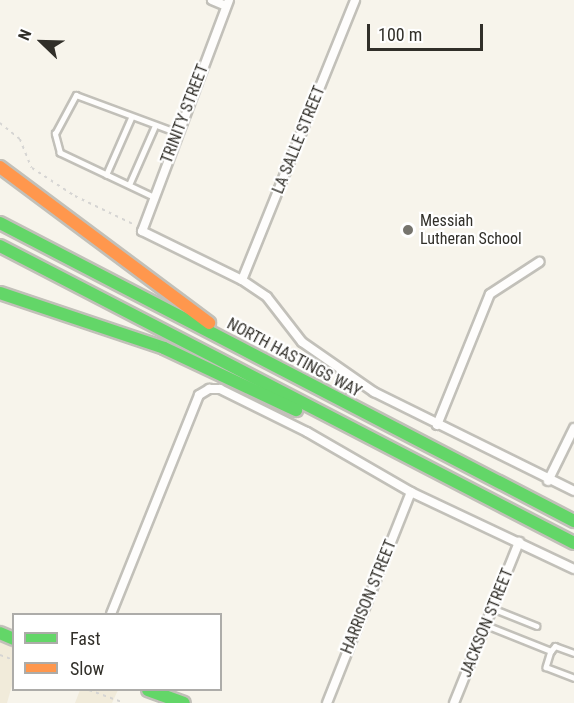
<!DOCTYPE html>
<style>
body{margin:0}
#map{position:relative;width:574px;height:703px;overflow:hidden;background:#f7f4eb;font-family:"Roboto Condensed",sans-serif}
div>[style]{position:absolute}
.built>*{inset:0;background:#f1ebda}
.path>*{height:1.5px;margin-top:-0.75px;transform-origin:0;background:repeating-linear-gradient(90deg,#d6d5d3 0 3px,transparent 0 7.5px)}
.roads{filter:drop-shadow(2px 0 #c2c0b9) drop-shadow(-2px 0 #c2c0b9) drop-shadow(0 2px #c2c0b9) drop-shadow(0 -2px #c2c0b9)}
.lane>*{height:4.5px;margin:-2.25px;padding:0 2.25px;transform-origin:2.25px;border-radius:2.25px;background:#fefdfc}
.street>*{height:8px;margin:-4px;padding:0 4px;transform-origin:4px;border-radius:4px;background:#fefdfc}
.fast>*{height:12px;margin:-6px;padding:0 6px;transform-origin:6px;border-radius:6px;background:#63d668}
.slow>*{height:12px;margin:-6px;padding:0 6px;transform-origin:6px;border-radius:6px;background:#ff974d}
.dots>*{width:16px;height:16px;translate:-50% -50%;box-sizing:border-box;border:3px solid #fff;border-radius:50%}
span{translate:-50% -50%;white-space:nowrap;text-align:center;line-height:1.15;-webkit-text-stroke:4.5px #fff;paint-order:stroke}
.street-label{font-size:16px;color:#312f29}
.poi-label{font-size:16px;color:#312f29}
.left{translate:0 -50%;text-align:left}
.legend{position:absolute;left:12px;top:613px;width:210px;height:78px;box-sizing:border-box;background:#fff;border:2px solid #adaca9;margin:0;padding:8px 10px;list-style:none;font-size:18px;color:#312f29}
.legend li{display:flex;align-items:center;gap:12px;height:30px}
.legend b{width:30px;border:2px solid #adaca9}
.north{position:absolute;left:12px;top:12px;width:60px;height:60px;-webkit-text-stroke:4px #fff;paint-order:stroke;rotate:293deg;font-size:16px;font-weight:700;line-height:24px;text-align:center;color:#312f29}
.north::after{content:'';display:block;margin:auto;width:21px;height:27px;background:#312f29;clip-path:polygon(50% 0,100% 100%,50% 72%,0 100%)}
.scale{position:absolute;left:367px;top:24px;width:116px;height:27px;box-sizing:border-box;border:3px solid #312f29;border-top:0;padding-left:8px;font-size:18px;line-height:21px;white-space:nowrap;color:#312f29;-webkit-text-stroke:4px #fff;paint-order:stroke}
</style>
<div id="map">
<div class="built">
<div style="clip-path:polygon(0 634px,13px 639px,13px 682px,7px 703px,0 703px)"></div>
<div style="clip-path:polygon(80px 690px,118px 690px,112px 703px,75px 703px)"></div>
</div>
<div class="path">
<div style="left:0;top:123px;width:26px;rotate:39deg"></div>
<div style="left:20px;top:139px;width:31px;rotate:68deg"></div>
<div style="left:32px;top:168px;width:51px;rotate:33.1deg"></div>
<div style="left:75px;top:196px;width:67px;rotate:25.8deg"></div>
<div style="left:0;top:655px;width:15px;rotate:20deg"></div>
<div style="left:89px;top:690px;width:37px;rotate:20deg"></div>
</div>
<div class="roads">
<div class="lane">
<div style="left:106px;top:175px;width:62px;rotate:-66.3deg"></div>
<div style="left:129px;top:185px;width:62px;rotate:-66.3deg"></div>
<div style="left:153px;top:197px;width:103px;rotate:-154.7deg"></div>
<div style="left:60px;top:153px;width:20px;rotate:-105deg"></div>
<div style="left:55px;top:134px;width:44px;rotate:-61.7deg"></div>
<div style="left:76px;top:95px;width:109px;rotate:20.4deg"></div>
<div style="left:492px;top:608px;width:48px;rotate:21.8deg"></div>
<div style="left:486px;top:625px;width:70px;rotate:21.8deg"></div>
<div style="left:551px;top:651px;width:6px;rotate:-51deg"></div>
<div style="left:555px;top:646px;width:20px;rotate:20deg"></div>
<div style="left:551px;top:651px;width:17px;rotate:107deg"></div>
<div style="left:546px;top:667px;width:30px;rotate:21deg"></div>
</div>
<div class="street">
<div style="left:212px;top:0;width:15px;rotate:23deg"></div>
<div style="left:229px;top:0;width:247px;rotate:110.6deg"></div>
<div style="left:142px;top:231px;width:111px;rotate:26.1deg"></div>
<div style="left:242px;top:280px;width:30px;rotate:34deg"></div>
<div style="left:267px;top:297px;width:57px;rotate:52.1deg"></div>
<div style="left:302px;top:342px;width:88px;rotate:34.8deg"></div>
<div style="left:374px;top:392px;width:223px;rotate:26.3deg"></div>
<div style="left:242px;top:280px;width:302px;rotate:-68deg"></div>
<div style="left:437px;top:425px;width:141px;rotate:-68deg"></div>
<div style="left:490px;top:294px;width:59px;rotate:-33.1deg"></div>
<div style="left:548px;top:481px;width:59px;rotate:-63.9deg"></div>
<div style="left:111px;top:614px;width:236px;rotate:-68.1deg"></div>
<div style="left:199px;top:395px;width:12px;rotate:-31deg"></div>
<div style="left:209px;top:389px;width:11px"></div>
<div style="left:220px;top:389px;width:97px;rotate:26.3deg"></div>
<div style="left:307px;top:432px;width:120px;rotate:30deg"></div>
<div style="left:411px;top:492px;width:180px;rotate:25.3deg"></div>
<div style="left:327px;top:703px;width:227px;rotate:-68.3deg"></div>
<div style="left:454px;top:703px;width:174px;rotate:-68deg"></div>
</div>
<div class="fast">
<div style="left:0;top:223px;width:647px;rotate:27.44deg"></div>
<div style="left:0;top:246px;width:646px;rotate:27.36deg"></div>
<div style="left:0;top:293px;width:173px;rotate:18.5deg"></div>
<div style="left:164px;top:348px;width:146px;rotate:25.2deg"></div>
<div style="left:0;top:633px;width:15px;rotate:23deg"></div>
<div style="left:148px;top:690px;width:38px;rotate:20deg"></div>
</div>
<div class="slow">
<div style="left:0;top:167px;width:261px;rotate:36.7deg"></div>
</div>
</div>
<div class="dots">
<div style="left:408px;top:230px;background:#76746d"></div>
</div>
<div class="street-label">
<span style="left:185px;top:114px;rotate:-69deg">TRINITY STREET</span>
<span style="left:299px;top:140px;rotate:-68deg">LA SALLE STREET</span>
<span style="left:294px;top:358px;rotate:28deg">NORTH HASTINGS WAY</span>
<span style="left:369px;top:597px;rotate:-68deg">HARRISON STREET</span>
<span style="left:487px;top:623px;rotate:-68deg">JACKSON STREET</span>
</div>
<div class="poi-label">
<span class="left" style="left:420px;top:230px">Messiah<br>Lutheran School</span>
</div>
<ul class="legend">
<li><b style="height:8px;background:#63d668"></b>Fast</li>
<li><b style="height:8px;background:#ff974d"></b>Slow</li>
</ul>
<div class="north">N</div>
<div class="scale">100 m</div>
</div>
